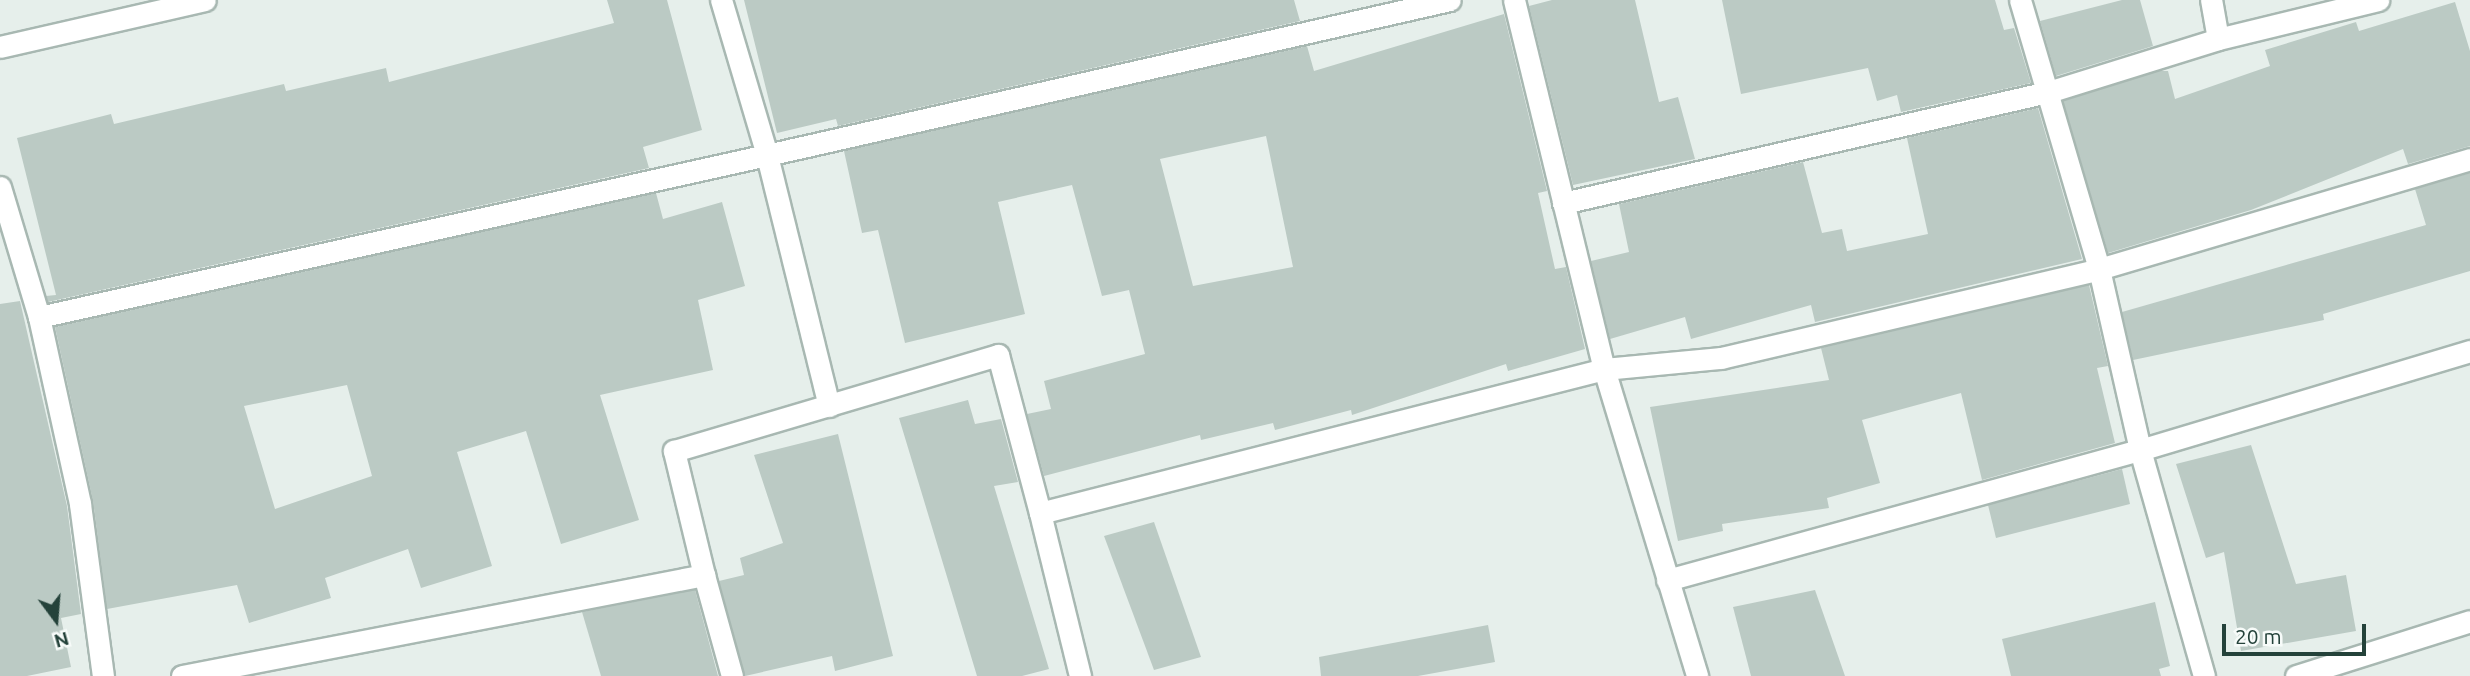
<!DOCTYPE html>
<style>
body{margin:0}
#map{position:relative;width:2470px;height:676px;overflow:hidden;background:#e6efeb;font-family:Ubuntu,sans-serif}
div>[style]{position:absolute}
.building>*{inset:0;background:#bbcac4}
.roads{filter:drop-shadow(2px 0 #a8b8b2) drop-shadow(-2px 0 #a8b8b2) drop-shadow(0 2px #a8b8b2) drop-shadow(0 -2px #a8b8b2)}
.street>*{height:21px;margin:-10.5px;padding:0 10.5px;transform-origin:10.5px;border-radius:10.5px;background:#fff}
span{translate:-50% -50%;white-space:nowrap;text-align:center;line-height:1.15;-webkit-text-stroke:5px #f7fbf9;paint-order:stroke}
.north{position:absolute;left:21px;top:585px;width:70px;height:70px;-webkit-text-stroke:5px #f7fbf9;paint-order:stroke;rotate:164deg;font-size:19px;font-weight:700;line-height:28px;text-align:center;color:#24423a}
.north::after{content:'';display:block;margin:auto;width:24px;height:32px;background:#24423a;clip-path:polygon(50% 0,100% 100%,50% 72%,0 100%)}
.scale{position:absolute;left:2222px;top:624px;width:144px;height:32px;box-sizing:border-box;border:4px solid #24423a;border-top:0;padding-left:9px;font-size:21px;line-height:24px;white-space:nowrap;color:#24423a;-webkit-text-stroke:5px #f7fbf9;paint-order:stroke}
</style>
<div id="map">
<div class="building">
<div style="clip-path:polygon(607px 0,667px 0,702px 130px,643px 147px,649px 168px,48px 302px,46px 296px,56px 295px,17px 138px,111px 114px,114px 124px,284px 84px,286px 91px,386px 68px,389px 82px,614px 23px)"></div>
<div style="clip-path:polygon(744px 0,1294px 0,1300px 21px,838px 126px,836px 119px,777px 133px)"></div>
<div style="clip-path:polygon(1552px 0,1635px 0,1659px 102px,1678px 97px,1695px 159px,1573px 185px,1529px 6px)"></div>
<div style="clip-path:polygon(1722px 0,1995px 0,2004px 30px,2014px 28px,2031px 83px,1901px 112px,1897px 95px,1877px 101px,1868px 68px,1741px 94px)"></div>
<div style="clip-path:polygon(2122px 0,2140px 0,2153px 46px,2056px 76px,2040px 21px)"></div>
<div style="clip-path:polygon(2455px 2px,2470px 51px,2470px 146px,2408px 164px,2403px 149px,2251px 210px,2108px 253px,2063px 101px,2159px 71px,2168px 71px,2175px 99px,2270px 66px,2265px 50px,2356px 22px,2359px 31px)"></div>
<div style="clip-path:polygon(evenodd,1504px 14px,1547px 191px,1538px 193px,1555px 269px,1566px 267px,1585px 349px,1508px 371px,1506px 364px,1352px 415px,1351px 410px,1275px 430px,1273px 423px,1201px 440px,1200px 435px,1044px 476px,1027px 414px,1051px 409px,1044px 381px,1145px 354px,1129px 290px,1102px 296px,1072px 185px,998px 202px,1025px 314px,905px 343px,878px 230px,862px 233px,844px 151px,1307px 46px,1314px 71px,1504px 14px,1266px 136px,1293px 267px,1193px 286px,1160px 159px,1266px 136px)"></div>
<div style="clip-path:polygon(2038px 108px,2082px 259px,1815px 322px,1811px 305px,1691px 339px,1685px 317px,1610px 339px,1591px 261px,1629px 252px,1619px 204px,1803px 162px,1822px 233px,1842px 229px,1847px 251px,1928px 234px,1907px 138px)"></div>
<div style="clip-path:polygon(2470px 173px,2470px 271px,2323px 314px,2324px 320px,2133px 360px,2122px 312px,2426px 225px,2415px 189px)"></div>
<div style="clip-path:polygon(evenodd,656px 193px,663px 219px,722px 202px,745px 286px,698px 300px,713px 370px,600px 395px,639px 520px,561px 544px,526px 431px,457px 452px,492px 566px,421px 588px,408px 549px,325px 578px,331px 598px,249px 623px,237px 585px,107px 609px,93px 501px,55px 327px,656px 193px,347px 385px,372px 476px,275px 509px,244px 406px,347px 385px)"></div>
<div style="clip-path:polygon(2089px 285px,2108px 366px,2097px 368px,2115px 443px,1982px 480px,1961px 393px,1862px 420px,1880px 483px,1827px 498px,1829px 508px,1722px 524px,1723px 531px,1678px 541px,1650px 407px,1829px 380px,1821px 348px)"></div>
<div style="clip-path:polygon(20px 301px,67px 506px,81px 614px,61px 618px,71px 667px,27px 676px,0 676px,0 304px)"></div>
<div style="clip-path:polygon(968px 400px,975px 424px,1001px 419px,1018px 482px,994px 486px,1049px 669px,1022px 676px,977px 676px,899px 418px)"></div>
<div style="clip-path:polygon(838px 434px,893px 656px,835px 671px,832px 656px,745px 676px,719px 581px,744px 575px,740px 558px,783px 543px,754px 455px)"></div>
<div style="clip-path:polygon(2251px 445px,2296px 584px,2346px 575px,2356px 631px,2241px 651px,2224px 552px,2206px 558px,2176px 464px)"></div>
<div style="clip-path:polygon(2122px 469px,2130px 504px,1996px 538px,1988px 505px)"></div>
<div style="clip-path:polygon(1154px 522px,1201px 657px,1154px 670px,1104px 536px)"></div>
<div style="clip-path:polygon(695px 590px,718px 676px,601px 676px,582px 612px)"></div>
<div style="clip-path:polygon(1815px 590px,1845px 676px,1751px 676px,1733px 607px)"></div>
<div style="clip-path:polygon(2155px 602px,2170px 666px,2159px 669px,2161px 676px,2011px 676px,2002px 639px)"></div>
<div style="clip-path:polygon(1488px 625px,1495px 662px,1418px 676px,1321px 676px,1319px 657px)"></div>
</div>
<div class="roads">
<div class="street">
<div style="left:1514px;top:0;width:380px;rotate:76.3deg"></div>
<div style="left:1604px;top:369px;width:321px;rotate:73.1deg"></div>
<div style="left:2020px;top:0;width:280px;rotate:73.6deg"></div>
<div style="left:2099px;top:269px;width:186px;rotate:77.2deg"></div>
<div style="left:2140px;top:450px;width:235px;rotate:74.2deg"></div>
<div style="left:2218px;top:39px;width:165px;rotate:-13.7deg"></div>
<div style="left:0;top:47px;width:210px;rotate:-12.9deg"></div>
<div style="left:0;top:187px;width:136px;rotate:73.3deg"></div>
<div style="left:39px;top:317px;width:191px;rotate:77.6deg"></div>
<div style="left:80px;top:504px;width:174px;rotate:82.4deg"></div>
<div style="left:1563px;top:203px;width:494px;rotate:-12.9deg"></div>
<div style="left:2045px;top:93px;width:181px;rotate:-17.3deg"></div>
<div style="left:2218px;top:39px;width:40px;rotate:-100deg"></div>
<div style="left:39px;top:317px;width:746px;rotate:-12.55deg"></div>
<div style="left:767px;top:155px;width:162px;rotate:-106.5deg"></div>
<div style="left:829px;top:406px;width:259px;rotate:-103.9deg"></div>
<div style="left:767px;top:155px;width:700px;rotate:-12.79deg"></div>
<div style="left:1040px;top:513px;width:168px;rotate:76.2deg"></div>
<div style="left:704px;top:575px;width:105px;rotate:74.5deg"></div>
<div style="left:1667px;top:580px;width:491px;rotate:-15.4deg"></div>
<div style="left:2140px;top:450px;width:345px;rotate:-16.7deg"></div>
<div style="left:182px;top:676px;width:532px;rotate:-10.95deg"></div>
<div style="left:704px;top:575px;width:128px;rotate:-103.6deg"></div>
<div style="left:674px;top:451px;width:338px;rotate:-16.5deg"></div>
<div style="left:998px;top:355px;width:163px;rotate:75.1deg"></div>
<div style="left:1040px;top:513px;width:582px;rotate:-14.32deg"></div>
<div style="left:1604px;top:369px;width:118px;rotate:-5.4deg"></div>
<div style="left:1721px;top:358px;width:388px;rotate:-13.2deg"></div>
<div style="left:2099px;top:269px;width:387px;rotate:-16.5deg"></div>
<div style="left:2296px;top:676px;width:182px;rotate:-17.5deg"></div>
</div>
</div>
<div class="north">N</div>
<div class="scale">20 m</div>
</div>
